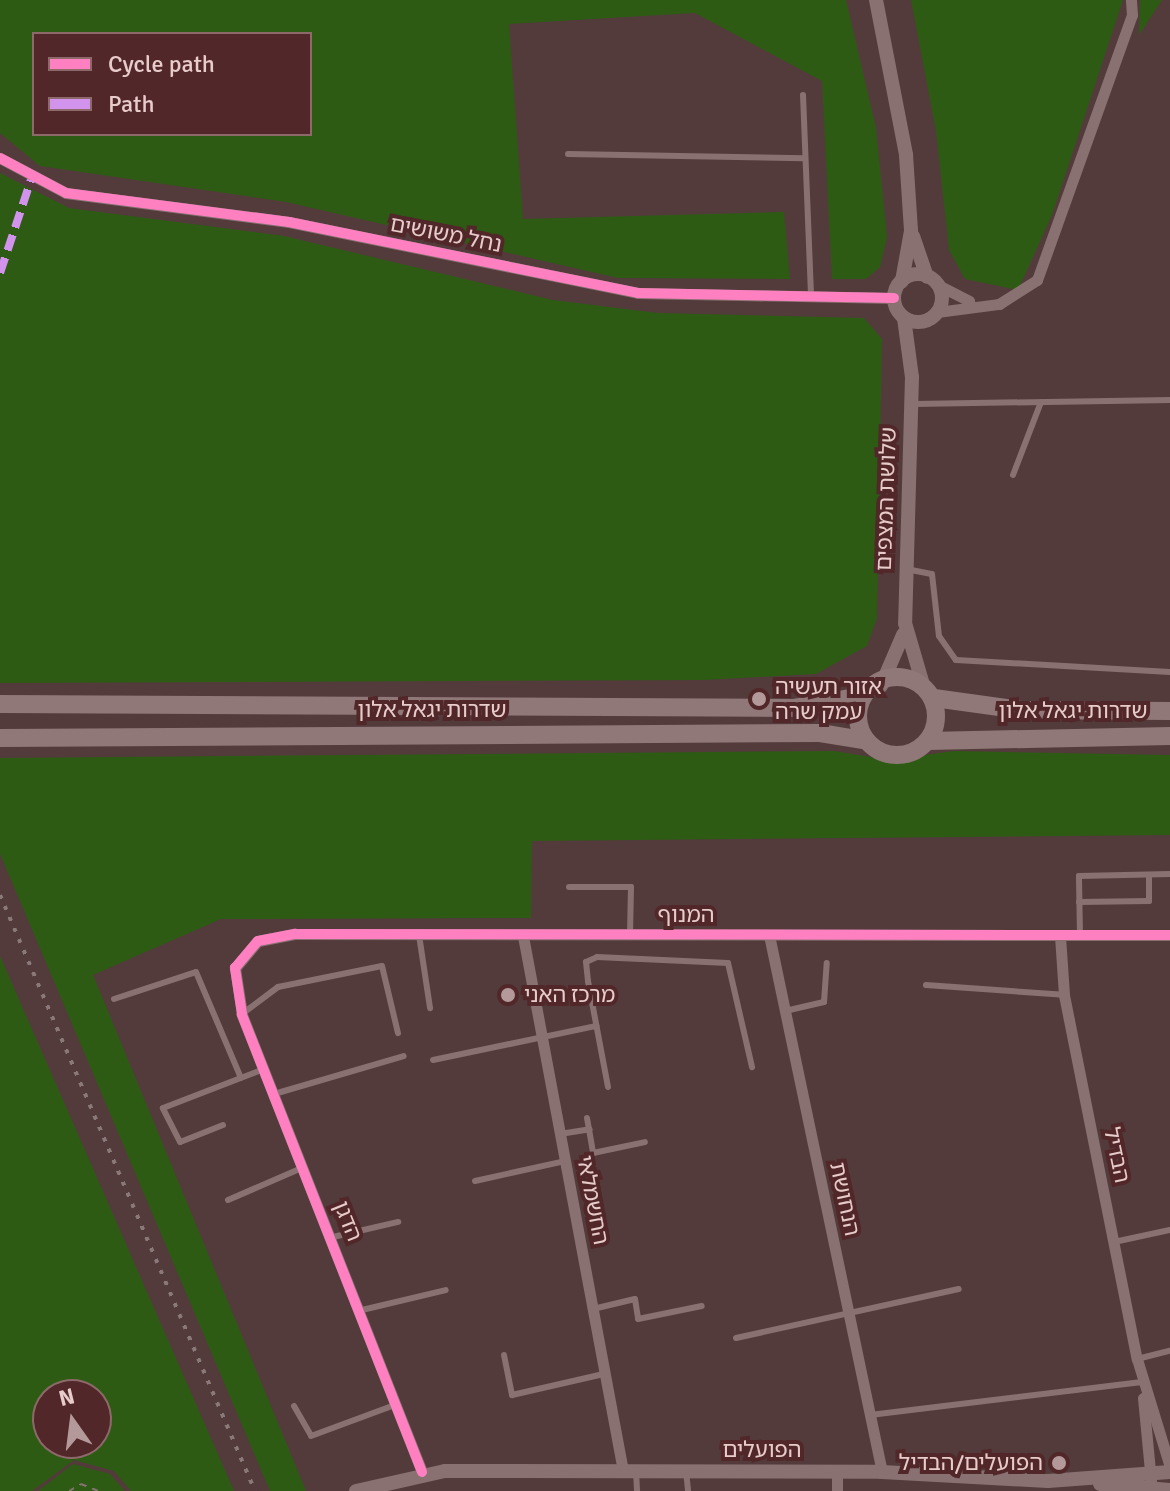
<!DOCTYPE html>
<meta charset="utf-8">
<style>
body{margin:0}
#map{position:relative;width:1170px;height:1491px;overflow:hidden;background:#533b3c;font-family:Signika,"Noto Sans Hebrew",sans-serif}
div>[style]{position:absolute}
.green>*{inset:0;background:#2e5b14}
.path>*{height:2px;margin-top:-1px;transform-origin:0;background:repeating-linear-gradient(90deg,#867272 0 6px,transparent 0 12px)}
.service>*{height:6px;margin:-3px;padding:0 3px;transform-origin:3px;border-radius:3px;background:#897172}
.minor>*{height:11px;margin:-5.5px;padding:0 5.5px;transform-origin:5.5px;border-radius:5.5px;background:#897172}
.tertiary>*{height:14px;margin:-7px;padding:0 7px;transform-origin:7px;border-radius:7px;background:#897172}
.tertiary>.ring{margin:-7px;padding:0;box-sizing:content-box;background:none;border:14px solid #897172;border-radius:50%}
.trunk>*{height:18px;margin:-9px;padding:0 9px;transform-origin:9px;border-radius:9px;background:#917878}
.trunk>.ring{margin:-9px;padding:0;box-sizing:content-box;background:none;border:18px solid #917878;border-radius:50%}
.rail>*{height:4px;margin-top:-2px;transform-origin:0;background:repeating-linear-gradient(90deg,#8b7878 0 4px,transparent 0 12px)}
.quiet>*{height:8px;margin-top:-4px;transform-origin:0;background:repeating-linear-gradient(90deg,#d193ec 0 16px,transparent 0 24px)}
.cycleway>*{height:10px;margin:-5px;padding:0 5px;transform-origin:5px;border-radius:5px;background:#ff80c0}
.dots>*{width:22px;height:22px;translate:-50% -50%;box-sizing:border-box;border:4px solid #512729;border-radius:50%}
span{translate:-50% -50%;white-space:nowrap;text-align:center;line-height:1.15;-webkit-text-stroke:8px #512729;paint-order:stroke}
.street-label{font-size:22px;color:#e8cccc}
.poi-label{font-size:22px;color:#e8cccc}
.left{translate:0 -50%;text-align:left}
.right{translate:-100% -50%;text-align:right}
.legend{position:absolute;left:32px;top:32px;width:280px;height:104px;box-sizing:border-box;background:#512729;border:2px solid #8d696a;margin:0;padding:10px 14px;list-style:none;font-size:24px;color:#e8cccc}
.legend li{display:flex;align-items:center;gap:16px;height:40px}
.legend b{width:40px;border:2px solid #8d696a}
.north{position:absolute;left:32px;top:1379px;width:80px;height:80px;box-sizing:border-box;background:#512729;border:2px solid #8d696a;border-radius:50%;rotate:346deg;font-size:22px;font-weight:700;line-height:32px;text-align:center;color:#e8cccc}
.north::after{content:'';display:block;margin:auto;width:28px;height:36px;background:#b4999a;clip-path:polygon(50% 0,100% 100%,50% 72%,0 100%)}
</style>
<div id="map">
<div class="green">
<div style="clip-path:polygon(evenodd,0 0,846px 0,876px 128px,887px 237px,880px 267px,866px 279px,832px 279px,822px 81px,695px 13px,509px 24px,523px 219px,784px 212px,790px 279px,618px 278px,286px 202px,40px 166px,0 133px,0 0,34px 34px,310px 34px,310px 134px,34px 134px,34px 34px)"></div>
<div style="clip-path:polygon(911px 0,1123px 0,1052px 215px,1018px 290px,965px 279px,949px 250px,936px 131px)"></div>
<div style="clip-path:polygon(1140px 0,1162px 0,1139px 35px)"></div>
<div style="clip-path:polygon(0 173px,69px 208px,284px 236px,553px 300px,658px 313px,864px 318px,882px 339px,877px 618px,867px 646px,816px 674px,704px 680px,0 683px)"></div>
<div style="clip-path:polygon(834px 751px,889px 760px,954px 751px,1170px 755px,1170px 835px,532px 841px,531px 918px,221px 919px,93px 975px,306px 1491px,270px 1491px,0 854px,0 758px)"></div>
<div style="clip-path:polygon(evenodd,0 956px,234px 1491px,131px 1491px,114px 1471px,74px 1460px,32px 1491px,0 1491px,0 956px,48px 1395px,96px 1395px,96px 1443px,48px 1443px,48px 1395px)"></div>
<div style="clip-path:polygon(73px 1464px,110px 1474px,125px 1491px,38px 1491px)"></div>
</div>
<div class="path">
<div style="left:69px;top:1491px;width:14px;rotate:-30deg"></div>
<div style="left:81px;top:1484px;width:18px;rotate:22deg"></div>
</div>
<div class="service">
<div style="left:803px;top:95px;width:201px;rotate:87.7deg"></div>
<div style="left:568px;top:154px;width:237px;rotate:1deg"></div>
<div style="left:914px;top:404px;width:256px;rotate:-0.9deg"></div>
<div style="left:1013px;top:475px;width:78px;rotate:-69deg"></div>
<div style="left:906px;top:569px;width:26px;rotate:11deg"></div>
<div style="left:932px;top:574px;width:62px;rotate:83.6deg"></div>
<div style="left:939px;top:636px;width:29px;rotate:55deg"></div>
<div style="left:956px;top:660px;width:214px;rotate:3.2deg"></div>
<div style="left:569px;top:887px;width:62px"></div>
<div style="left:631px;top:887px;width:48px;rotate:91.2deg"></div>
<div style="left:1079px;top:902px;width:70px;rotate:-0.8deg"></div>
<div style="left:1149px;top:901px;width:26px;rotate:-90deg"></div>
<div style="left:419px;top:935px;width:74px;rotate:81.4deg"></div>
<div style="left:1080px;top:936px;width:60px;rotate:-91deg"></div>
<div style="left:1079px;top:876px;width:91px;rotate:-1.3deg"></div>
<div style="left:926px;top:985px;width:138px;rotate:4.1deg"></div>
<div style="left:114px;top:999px;width:86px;rotate:-18.2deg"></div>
<div style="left:196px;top:972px;width:115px;rotate:67deg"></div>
<div style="left:785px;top:1011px;width:40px;rotate:-13deg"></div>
<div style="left:824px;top:1002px;width:39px;rotate:-86deg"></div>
<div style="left:242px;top:1014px;width:45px;rotate:-36.9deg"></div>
<div style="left:278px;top:987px;width:106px;rotate:-11.4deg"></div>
<div style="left:382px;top:966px;width:69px;rotate:76.6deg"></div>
<div style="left:433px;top:1060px;width:167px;rotate:-11.8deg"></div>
<div style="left:608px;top:1087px;width:108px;rotate:-100.7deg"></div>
<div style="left:588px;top:981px;width:19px;rotate:-96deg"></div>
<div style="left:586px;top:962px;width:12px;rotate:-24deg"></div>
<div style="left:597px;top:957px;width:131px;rotate:2.6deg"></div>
<div style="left:728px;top:963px;width:107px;rotate:77deg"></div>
<div style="left:274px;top:1094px;width:135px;rotate:-16.3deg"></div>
<div style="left:587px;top:1118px;width:36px;rotate:80deg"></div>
<div style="left:593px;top:1153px;width:53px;rotate:-11.9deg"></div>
<div style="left:223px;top:1125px;width:46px;rotate:158.4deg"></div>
<div style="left:180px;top:1142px;width:38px;rotate:-117deg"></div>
<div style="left:163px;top:1108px;width:108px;rotate:-21.1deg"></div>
<div style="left:560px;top:1134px;width:30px;rotate:-9deg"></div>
<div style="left:475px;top:1181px;width:92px;rotate:-12.5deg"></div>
<div style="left:228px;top:1200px;width:81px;rotate:-23.4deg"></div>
<div style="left:333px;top:1237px;width:67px;rotate:-13deg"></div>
<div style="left:1114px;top:1242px;width:57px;rotate:-12.1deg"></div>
<div style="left:593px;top:1309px;width:43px;rotate:-13.4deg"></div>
<div style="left:635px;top:1299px;width:20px;rotate:81deg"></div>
<div style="left:638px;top:1319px;width:65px;rotate:-11.5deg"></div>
<div style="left:362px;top:1310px;width:86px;rotate:-13.4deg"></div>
<div style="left:736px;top:1338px;width:228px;rotate:-12.4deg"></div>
<div style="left:504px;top:1355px;width:41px;rotate:78.7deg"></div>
<div style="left:512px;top:1395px;width:94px;rotate:-12.9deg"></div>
<div style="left:1137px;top:1359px;width:34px;rotate:-14deg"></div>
<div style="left:294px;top:1406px;width:34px;rotate:60deg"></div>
<div style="left:311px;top:1436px;width:90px;rotate:-20.3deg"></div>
<div style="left:870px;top:1415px;width:274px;rotate:-6.9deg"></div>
<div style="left:636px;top:1471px;width:20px;rotate:87deg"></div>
<div style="left:686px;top:1471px;width:20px;rotate:84deg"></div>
</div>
<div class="minor">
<div style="left:0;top:158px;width:75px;rotate:27.9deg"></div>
<div style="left:66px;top:193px;width:225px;rotate:7.4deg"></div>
<div style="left:289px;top:222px;width:356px;rotate:11.5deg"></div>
<div style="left:638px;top:293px;width:256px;rotate:1.1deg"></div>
<div style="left:938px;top:285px;width:35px;rotate:27deg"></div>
<div style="left:937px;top:312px;width:63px;rotate:-7.4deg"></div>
<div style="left:999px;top:304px;width:45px;rotate:-32.3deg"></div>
<div style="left:1037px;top:280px;width:282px;rotate:-70.3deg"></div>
<div style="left:1132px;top:15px;width:15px;rotate:-94deg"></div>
<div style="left:769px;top:935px;width:549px;rotate:78.12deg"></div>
<div style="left:523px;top:936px;width:544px;rotate:79.41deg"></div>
<div style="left:1060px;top:936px;width:59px;rotate:86.1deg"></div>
<div style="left:1064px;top:995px;width:371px;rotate:78.7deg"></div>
<div style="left:1137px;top:1359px;width:113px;rotate:73deg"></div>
<div style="left:1143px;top:1398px;width:93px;rotate:84.5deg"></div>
<div style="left:422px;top:1472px;width:492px;rotate:-111.5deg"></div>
<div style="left:242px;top:1014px;width:47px;rotate:-98.7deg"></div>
<div style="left:235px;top:968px;width:35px;rotate:-50deg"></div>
<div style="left:258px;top:941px;width:38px;rotate:-11deg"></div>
<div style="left:295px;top:934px;width:875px;rotate:0.07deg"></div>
<div style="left:837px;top:1472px;width:19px;rotate:90deg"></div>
</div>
<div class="tertiary">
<div style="left:876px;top:0;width:158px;rotate:79deg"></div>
<div style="left:906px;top:155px;width:76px;rotate:86.2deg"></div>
<div style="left:911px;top:231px;width:51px;rotate:100.2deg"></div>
<div style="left:913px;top:236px;width:43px;rotate:71.1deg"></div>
<div class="ring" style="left:894px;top:274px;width:34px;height:34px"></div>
<div style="left:904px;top:318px;width:60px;rotate:82.3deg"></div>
<div style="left:912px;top:377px;width:246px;rotate:91.6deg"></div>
<div style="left:905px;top:623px;width:68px;rotate:73.7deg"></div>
<div style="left:881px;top:686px;width:56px;rotate:-66.7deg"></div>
<div style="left:1100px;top:1484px;width:70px;rotate:4.9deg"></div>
<div style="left:356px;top:1491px;width:91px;rotate:-12.7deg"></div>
<div style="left:445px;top:1471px;width:437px;rotate:0.1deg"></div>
<div style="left:882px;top:1472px;width:166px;rotate:3.1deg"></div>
<div style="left:1048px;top:1481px;width:122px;rotate:-4.2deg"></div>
</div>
<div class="trunk">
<div class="ring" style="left:858px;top:677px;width:60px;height:60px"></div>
<div style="left:934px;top:698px;width:87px;rotate:7.9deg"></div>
<div style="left:1020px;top:710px;width:150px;rotate:0.4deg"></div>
<div style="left:0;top:704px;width:793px;rotate:0.29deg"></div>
<div style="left:793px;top:708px;width:69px;rotate:-10deg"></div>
<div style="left:0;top:738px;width:820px;rotate:-0.35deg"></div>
<div style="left:820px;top:733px;width:44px;rotate:9.2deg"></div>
<div style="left:928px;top:741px;width:242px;rotate:-1.2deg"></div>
</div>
<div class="rail">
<div style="left:0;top:895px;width:648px;rotate:66.84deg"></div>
</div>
<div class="quiet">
<div style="left:0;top:273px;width:98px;rotate:-71.6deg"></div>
</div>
<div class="cycleway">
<div style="left:0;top:158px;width:75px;rotate:27.9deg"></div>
<div style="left:66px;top:193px;width:225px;rotate:7.4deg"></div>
<div style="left:289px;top:222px;width:356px;rotate:11.5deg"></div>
<div style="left:638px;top:293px;width:256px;rotate:1.1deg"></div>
<div style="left:422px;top:1472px;width:492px;rotate:-111.5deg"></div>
<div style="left:242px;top:1014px;width:47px;rotate:-98.7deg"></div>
<div style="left:235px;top:968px;width:35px;rotate:-50deg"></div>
<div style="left:258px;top:941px;width:38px;rotate:-11deg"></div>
<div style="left:295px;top:934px;width:875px;rotate:0.07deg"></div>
</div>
<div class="dots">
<div style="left:759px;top:699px;background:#b4999a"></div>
<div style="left:508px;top:995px;background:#b4999a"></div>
<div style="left:1059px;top:1463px;background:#b4999a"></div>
</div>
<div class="street-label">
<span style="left:446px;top:234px;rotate:11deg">נחל משושים</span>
<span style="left:886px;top:499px;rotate:-88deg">שלושת המצפים</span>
<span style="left:432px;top:710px">שדרות יגאל אלון</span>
<span style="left:1073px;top:711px">שדרות יגאל אלון</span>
<span style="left:686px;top:915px">המנוף</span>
<span style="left:1117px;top:1155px;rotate:78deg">הבדיל</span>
<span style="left:845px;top:1199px;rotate:78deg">הנחושת</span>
<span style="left:593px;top:1200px;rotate:79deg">החשמלאי</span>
<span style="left:348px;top:1221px;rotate:68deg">הדגן</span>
<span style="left:762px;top:1450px">הפועלים</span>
</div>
<div class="poi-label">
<span class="left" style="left:775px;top:699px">אזור תעשיה<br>עמק שרה</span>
<span class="left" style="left:524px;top:995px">מרכז האני</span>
<span class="right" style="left:1043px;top:1463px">הפועלים/הבדיל</span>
</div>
<ul class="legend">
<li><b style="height:10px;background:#ff80c0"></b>Cycle path</li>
<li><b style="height:10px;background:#d193ec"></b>Path</li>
</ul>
<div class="north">N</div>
</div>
